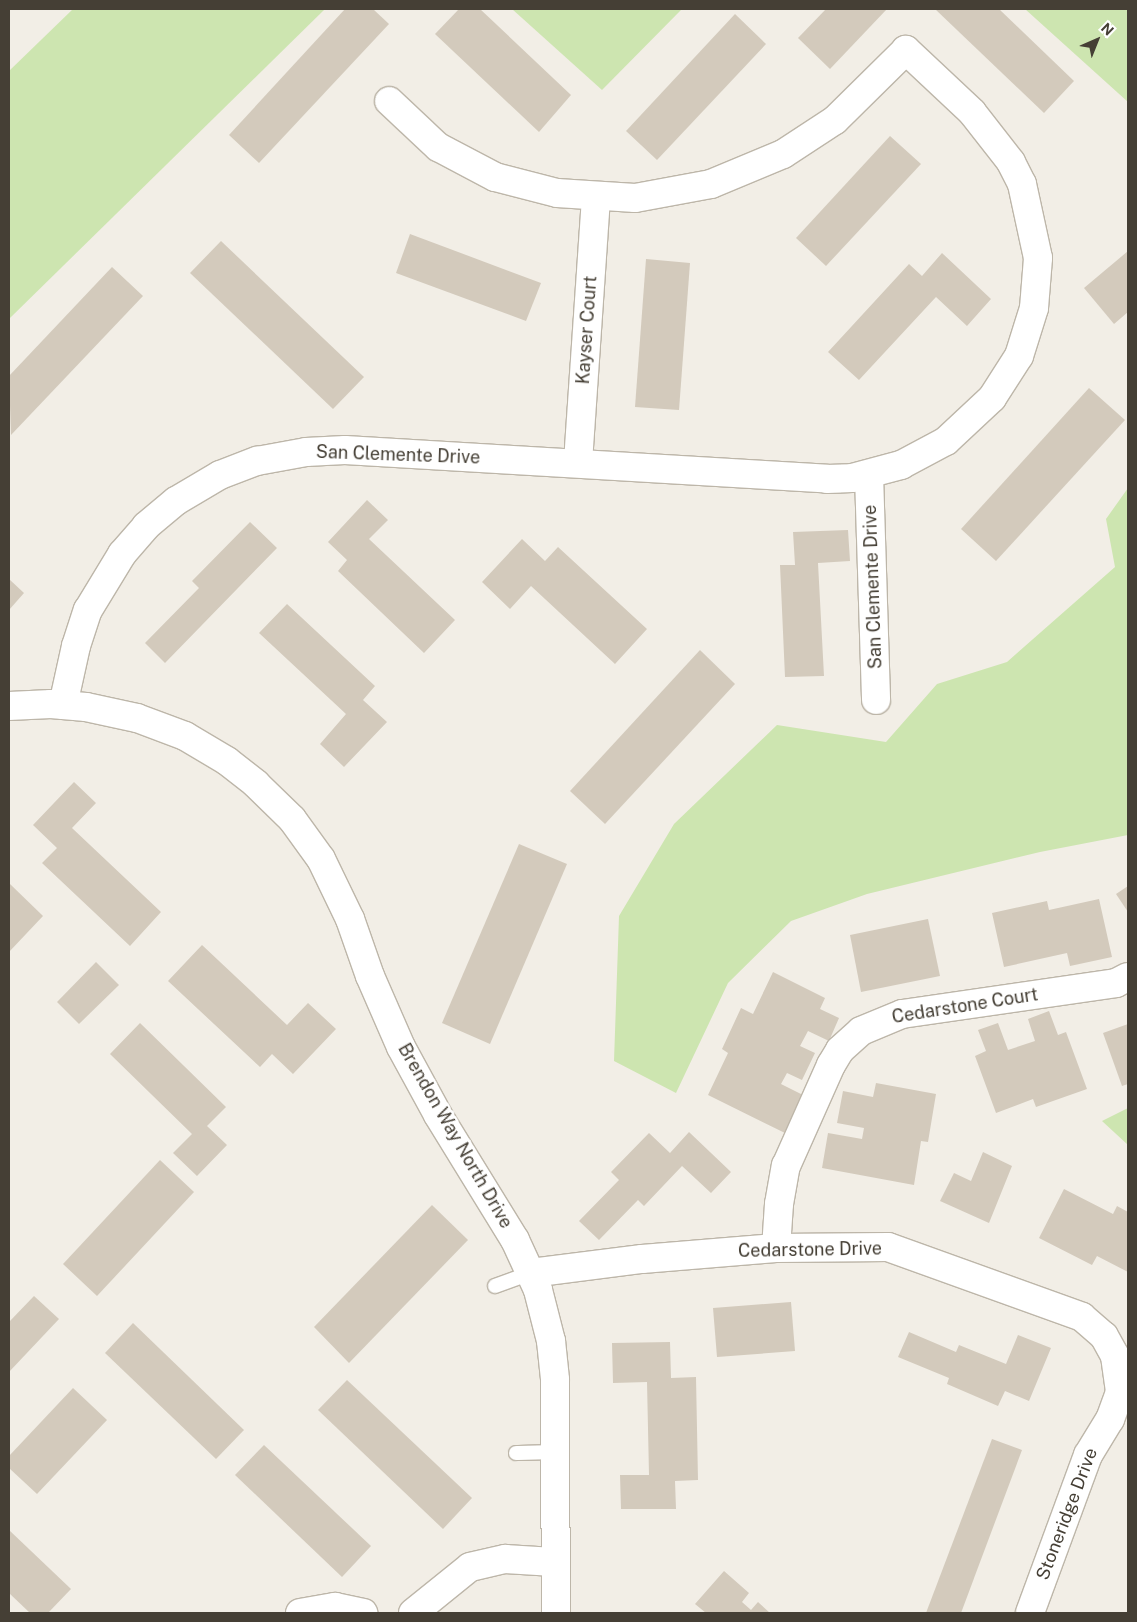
<!DOCTYPE html>
<style>
body{margin:0}
#map{position:relative;width:1137px;height:1622px;overflow:hidden;background:#f2eee6;font-family:"Public Sans",sans-serif}
div>[style]{position:absolute}
.green>*{inset:0;background:#cde5b0}
.building>*{inset:0;background:#d3cabc}
.roads{filter:drop-shadow(1px 0 #bdb6a9) drop-shadow(-1px 0 #bdb6a9) drop-shadow(0 1px #bdb6a9) drop-shadow(0 -1px #bdb6a9)}
.lane>*{height:14px;margin:-7px;padding:0 7px;transform-origin:7px;border-radius:7px;background:#fff}
.street>*{height:28px;margin:-14px;padding:0 14px;transform-origin:14px;border-radius:14px;background:#fff}
span{translate:-50% -50%;white-space:nowrap;text-align:center;line-height:1.15;-webkit-text-stroke:4.5px #fff;paint-order:stroke}
.street-label{font-size:18px;color:#453f35}
.frame{position:absolute;inset:0;border:10px solid #453f35;pointer-events:none}
.north{position:absolute;left:1072px;top:15px;width:50px;height:50px;-webkit-text-stroke:4px #fff;paint-order:stroke;rotate:44deg;font-size:14px;font-weight:700;line-height:20px;text-align:center;color:#453f35}
.north::after{content:'';display:block;margin:auto;width:18px;height:22px;background:#453f35;clip-path:polygon(50% 0,100% 100%,50% 72%,0 100%)}
</style>
<div id="map">
<div class="green">
<div style="clip-path:polygon(73px 9px,325px 9px,9px 319px,9px 71px)"></div>
<div style="clip-path:polygon(512px 9px,682px 9px,602px 90px)"></div>
<div style="clip-path:polygon(1025px 9px,1128px 9px,1128px 102px)"></div>
<div style="clip-path:polygon(1128px 488px,1128px 835px,1040px 852px,867px 894px,791px 921px,728px 983px,676px 1093px,614px 1061px,619px 916px,674px 824px,777px 725px,886px 742px,937px 684px,1007px 662px,1115px 567px,1106px 519px)"></div>
<div style="clip-path:polygon(1128px 1108px,1128px 1145px,1102px 1121px)"></div>
</div>
<div class="building">
<div style="clip-path:polygon(345px 9px,373px 9px,389px 24px,259px 163px,229px 135px)"></div>
<div style="clip-path:polygon(459px 9px,480px 9px,571px 95px,539px 132px,435px 34px)"></div>
<div style="clip-path:polygon(826px 9px,887px 9px,830px 69px,798px 38px)"></div>
<div style="clip-path:polygon(935px 9px,999px 9px,1074px 81px,1044px 113px)"></div>
<div style="clip-path:polygon(735px 14px,766px 44px,657px 160px,626px 131px)"></div>
<div style="clip-path:polygon(890px 136px,921px 164px,826px 266px,796px 238px)"></div>
<div style="clip-path:polygon(410px 234px,541px 283px,526px 321px,396px 273px)"></div>
<div style="clip-path:polygon(221px 241px,364px 377px,333px 409px,190px 273px)"></div>
<div style="clip-path:polygon(1128px 251px,1128px 312px,1114px 324px,1084px 288px)"></div>
<div style="clip-path:polygon(942px 253px,991px 299px,967px 326px,936px 297px,859px 380px,828px 352px,909px 264px,922px 276px)"></div>
<div style="clip-path:polygon(646px 259px,690px 263px,679px 410px,635px 407px)"></div>
<div style="clip-path:polygon(112px 267px,143px 296px,11px 435px,9px 376px)"></div>
<div style="clip-path:polygon(1089px 388px,1125px 420px,996px 561px,961px 529px)"></div>
<div style="clip-path:polygon(367px 500px,388px 520px,369px 539px,455px 620px,424px 653px,338px 571px,347px 560px,328px 542px)"></div>
<div style="clip-path:polygon(250px 522px,277px 548px,165px 663px,145px 643px,199px 588px,192px 581px)"></div>
<div style="clip-path:polygon(848px 530px,850px 561px,818px 563px,824px 676px,785px 677px,780px 565px,795px 565px,793px 532px)"></div>
<div style="clip-path:polygon(522px 539px,545px 561px,558px 547px,647px 629px,615px 664px,531px 586px,510px 609px,482px 582px)"></div>
<div style="clip-path:polygon(9px 579px,24px 593px,9px 610px)"></div>
<div style="clip-path:polygon(287px 604px,375px 686px,363px 700px,387px 722px,344px 767px,320px 744px,346px 714px,259px 633px)"></div>
<div style="clip-path:polygon(700px 650px,735px 684px,605px 824px,570px 791px)"></div>
<div style="clip-path:polygon(74px 782px,96px 803px,72px 828px,161px 912px,130px 946px,42px 863px,57px 848px,33px 825px)"></div>
<div style="clip-path:polygon(519px 844px,567px 864px,490px 1044px,442px 1023px)"></div>
<div style="clip-path:polygon(9px 883px,43px 916px,9px 952px)"></div>
<div style="clip-path:polygon(1128px 886px,1128px 912px,1116px 894px)"></div>
<div style="clip-path:polygon(1099px 899px,1112px 957px,1070px 966px,1067px 953px,1004px 967px,992px 913px,1047px 901px,1049px 910px)"></div>
<div style="clip-path:polygon(928px 919px,940px 976px,861px 992px,850px 935px)"></div>
<div style="clip-path:polygon(202px 945px,287px 1025px,308px 1003px,336px 1029px,293px 1074px,272px 1054px,260px 1067px,168px 981px)"></div>
<div style="clip-path:polygon(96px 962px,119px 985px,79px 1024px,57px 1002px)"></div>
<div style="clip-path:polygon(773px 972px,825px 998px,820px 1009px,839px 1018px,829px 1041px,808px 1031px,800px 1046px,815px 1053px,802px 1080px,787px 1073px,781px 1084px,805px 1096px,787px 1134px,708px 1095px,728px 1053px,722px 1049px,741px 1008px,753px 1014px)"></div>
<div style="clip-path:polygon(1049px 1011px,1058px 1035px,1066px 1032px,1087px 1089px,1036px 1107px,1033px 1099px,996px 1113px,975px 1056px,986px 1051px,978px 1030px,998px 1023px,1008px 1050px,1035px 1041px,1028px 1019px)"></div>
<div style="clip-path:polygon(140px 1023px,226px 1107px,207px 1126px,227px 1145px,197px 1176px,173px 1153px,192px 1134px,110px 1054px)"></div>
<div style="clip-path:polygon(1128px 1024px,1128px 1084px,1122px 1086px,1103px 1033px)"></div>
<div style="clip-path:polygon(876px 1083px,936px 1094px,928px 1142px,921px 1141px,914px 1185px,822px 1168px,828px 1133px,862px 1139px,864px 1128px,837px 1123px,843px 1091px,873px 1097px)"></div>
<div style="clip-path:polygon(689px 1132px,731px 1172px,711px 1193px,682px 1166px,644px 1206px,638px 1200px,599px 1240px,579px 1221px,619px 1180px,611px 1172px,649px 1133px,670px 1153px)"></div>
<div style="clip-path:polygon(983px 1152px,1012px 1166px,989px 1223px,940px 1201px,954px 1173px,971px 1181px)"></div>
<div style="clip-path:polygon(160px 1160px,194px 1192px,97px 1296px,63px 1264px)"></div>
<div style="clip-path:polygon(1064px 1189px,1113px 1214px,1117px 1206px,1128px 1212px,1128px 1272px,1097px 1256px,1092px 1265px,1039px 1238px)"></div>
<div style="clip-path:polygon(432px 1205px,468px 1240px,349px 1363px,314px 1327px)"></div>
<div style="clip-path:polygon(34px 1296px,59px 1319px,9px 1372px,9px 1322px)"></div>
<div style="clip-path:polygon(791px 1302px,795px 1351px,717px 1357px,713px 1308px)"></div>
<div style="clip-path:polygon(133px 1323px,244px 1430px,216px 1459px,105px 1353px)"></div>
<div style="clip-path:polygon(909px 1332px,956px 1352px,959px 1345px,1006px 1364px,1018px 1335px,1051px 1348px,1029px 1401px,1005px 1391px,998px 1406px,947px 1384px,949px 1378px,898px 1357px)"></div>
<div style="clip-path:polygon(670px 1342px,671px 1378px,696px 1377px,698px 1480px,675px 1481px,676px 1509px,621px 1509px,620px 1475px,649px 1475px,647px 1382px,613px 1383px,612px 1343px)"></div>
<div style="clip-path:polygon(347px 1380px,472px 1498px,443px 1529px,318px 1410px)"></div>
<div style="clip-path:polygon(73px 1388px,107px 1420px,37px 1494px,9px 1468px,9px 1456px)"></div>
<div style="clip-path:polygon(992px 1439px,1022px 1450px,961px 1613px,926px 1613px)"></div>
<div style="clip-path:polygon(264px 1445px,371px 1546px,342px 1577px,235px 1475px)"></div>
<div style="clip-path:polygon(9px 1530px,71px 1589px,48px 1613px,30px 1613px,9px 1593px)"></div>
<div style="clip-path:polygon(724px 1571px,749px 1593px,742px 1602px,751px 1610px,758px 1602px,770px 1613px,706px 1613px,695px 1604px)"></div>
</div>
<div class="roads">
<div class="lane">
<div style="left:495px;top:1286px;width:38px;rotate:-20deg"></div>
<div style="left:516px;top:1453px;width:40px;rotate:-1.4deg"></div>
</div>
<div class="street">
<div style="left:578px;top:462px;width:266px;rotate:-86.1deg"></div>
<div style="left:869px;top:475px;width:225px;rotate:88.2deg"></div>
<div style="left:63px;top:705px;width:60px;rotate:-77.6deg"></div>
<div style="left:76px;top:646px;width:38px;rotate:-72deg"></div>
<div style="left:88px;top:610px;width:66px;rotate:-58.7deg"></div>
<div style="left:122px;top:554px;width:37px;rotate:-49deg"></div>
<div style="left:146px;top:526px;width:39px;rotate:-40deg"></div>
<div style="left:176px;top:501px;width:51px;rotate:-30.6deg"></div>
<div style="left:220px;top:475px;width:40px;rotate:-21deg"></div>
<div style="left:257px;top:461px;width:50px;rotate:-10.4deg"></div>
<div style="left:306px;top:452px;width:39px;rotate:-3deg"></div>
<div style="left:345px;top:450px;width:483px;rotate:3.4deg"></div>
<div style="left:827px;top:479px;width:25px;rotate:-2deg"></div>
<div style="left:852px;top:478px;width:51px;rotate:-14.9deg"></div>
<div style="left:901px;top:465px;width:51px;rotate:-28.1deg"></div>
<div style="left:946px;top:441px;width:63px;rotate:-43.1deg"></div>
<div style="left:992px;top:398px;width:50px;rotate:-57.3deg"></div>
<div style="left:1019px;top:356px;width:50px;rotate:-72.6deg"></div>
<div style="left:1034px;top:308px;width:50px;rotate:-85.4deg"></div>
<div style="left:1038px;top:258px;width:76px;rotate:-102.2deg"></div>
<div style="left:1022px;top:184px;width:25px;rotate:-117deg"></div>
<div style="left:1011px;top:162px;width:63px;rotate:-128deg"></div>
<div style="left:972px;top:112px;width:91px;rotate:-136.8deg"></div>
<div style="left:906px;top:50px;width:100px;rotate:135.4deg"></div>
<div style="left:835px;top:120px;width:62px;rotate:146.8deg"></div>
<div style="left:783px;top:154px;width:78px;rotate:157.4deg"></div>
<div style="left:711px;top:184px;width:77px;rotate:169.6deg"></div>
<div style="left:635px;top:198px;width:78px;rotate:-176.3deg"></div>
<div style="left:557px;top:193px;width:64px;rotate:-165.5deg"></div>
<div style="left:495px;top:177px;width:64px;rotate:-152.2deg"></div>
<div style="left:438px;top:147px;width:67px;rotate:-136.8deg"></div>
<div style="left:9px;top:706px;width:42px;rotate:-2.7deg"></div>
<div style="left:51px;top:704px;width:35px;rotate:5deg"></div>
<div style="left:86px;top:707px;width:52px;rotate:12.2deg"></div>
<div style="left:137px;top:718px;width:51px;rotate:20.6deg"></div>
<div style="left:185px;top:736px;width:49px;rotate:30.8deg"></div>
<div style="left:227px;top:761px;width:37px;rotate:38deg"></div>
<div style="left:256px;top:784px;width:50px;rotate:44.2deg"></div>
<div style="left:292px;top:819px;width:49px;rotate:54.1deg"></div>
<div style="left:321px;top:859px;width:67px;rotate:64.2deg"></div>
<div style="left:350px;top:919px;width:60px;rotate:70.7deg"></div>
<div style="left:370px;top:976px;width:77px;rotate:66.4deg"></div>
<div style="left:401px;top:1047px;width:77px;rotate:61.4deg"></div>
<div style="left:438px;top:1115px;width:147px;rotate:58.4deg"></div>
<div style="left:515px;top:1240px;width:55px;rotate:65.3deg"></div>
<div style="left:538px;top:1290px;width:53px;rotate:75.7deg"></div>
<div style="left:551px;top:1341px;width:39px;rotate:84deg"></div>
<div style="left:555px;top:1380px;width:233px;rotate:89.8deg"></div>
<div style="left:776px;top:1248px;width:44px;rotate:-86.1deg"></div>
<div style="left:779px;top:1204px;width:39px;rotate:-80deg"></div>
<div style="left:786px;top:1166px;width:111px;rotate:-66deg"></div>
<div style="left:831px;top:1065px;width:17px;rotate:-59deg"></div>
<div style="left:840px;top:1050px;width:28px;rotate:-42deg"></div>
<div style="left:861px;top:1031px;width:44px;rotate:-22.5deg"></div>
<div style="left:902px;top:1014px;width:216px;rotate:-8.2deg"></div>
<div style="left:1116px;top:983px;width:13px;rotate:-27deg"></div>
<div style="left:531px;top:1273px;width:112px;rotate:-7.2deg"></div>
<div style="left:642px;top:1259px;width:134px;rotate:-4.7deg"></div>
<div style="left:776px;top:1248px;width:112px;rotate:-0.5deg"></div>
<div style="left:888px;top:1247px;width:206px;rotate:19.8deg"></div>
<div style="left:1082px;top:1317px;width:29px;rotate:41deg"></div>
<div style="left:1104px;top:1336px;width:23px;rotate:61deg"></div>
<div style="left:1115px;top:1356px;width:36px;rotate:82deg"></div>
<div style="left:1120px;top:1392px;width:29px;rotate:110deg"></div>
<div style="left:1110px;top:1419px;width:42px;rotate:121.4deg"></div>
<div style="left:1088px;top:1455px;width:168px;rotate:110.2deg"></div>
<div style="left:300px;top:1613px;width:36px;rotate:-10deg"></div>
<div style="left:335px;top:1607px;width:29px;rotate:12deg"></div>
<div style="left:413px;top:1613px;width:73px;rotate:-38.9deg"></div>
<div style="left:470px;top:1567px;width:36px;rotate:-13deg"></div>
<div style="left:505px;top:1559px;width:49px;rotate:3.5deg"></div>
</div>
</div>
<div class="street-label">
<span style="left:587px;top:330px;rotate:-86deg">Kayser Court</span>
<span style="left:398px;top:455px;rotate:2deg">San Clemente Drive</span>
<span style="left:873px;top:587px;rotate:-92deg">San Clemente Drive</span>
<span style="left:965px;top:1006px;rotate:-9deg">Cedarstone Court</span>
<span style="left:455px;top:1136px;rotate:60deg">Brendon Way North Drive</span>
<span style="left:810px;top:1250px;rotate:-1deg">Cedarstone Drive</span>
<span style="left:1067px;top:1514px;rotate:-69deg">Stoneridge Drive</span>
</div>
<div class="frame"></div>
<div class="north">N</div>
</div>
